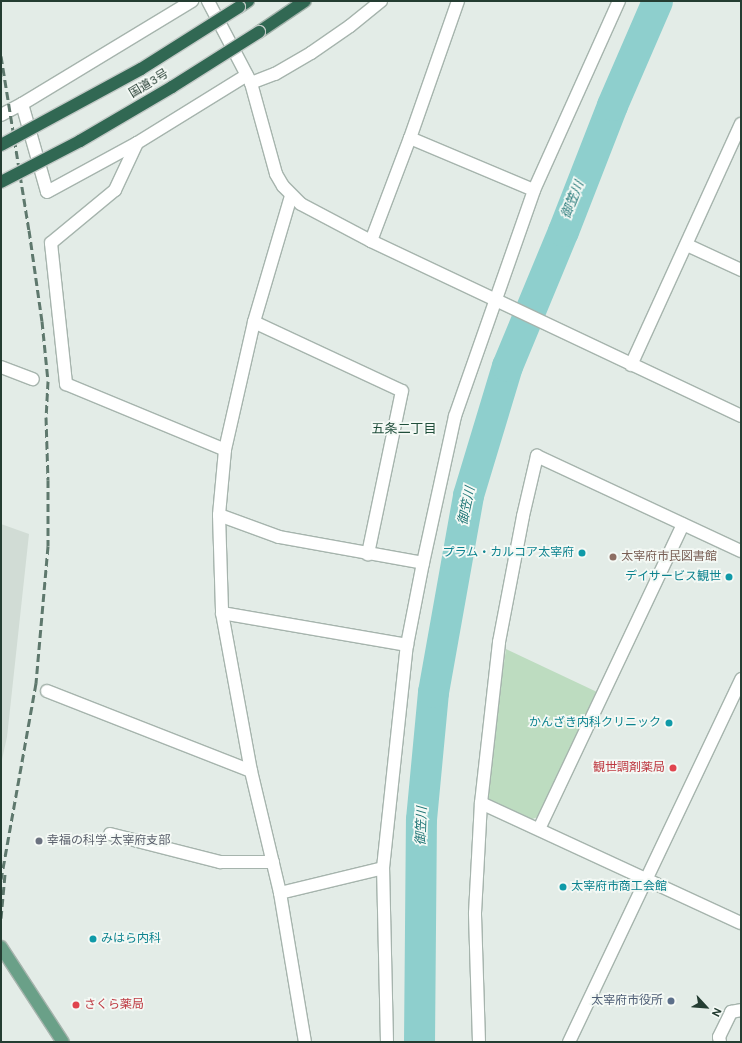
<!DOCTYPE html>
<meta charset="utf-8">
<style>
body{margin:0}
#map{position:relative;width:742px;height:1043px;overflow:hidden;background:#e3ece7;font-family:"DM Sans","Noto Sans JP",sans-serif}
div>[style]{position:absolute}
.built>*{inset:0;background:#d1dcd5}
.green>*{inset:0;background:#bddcc0}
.river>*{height:31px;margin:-15.5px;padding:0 15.5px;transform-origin:15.5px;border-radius:15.5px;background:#8ecfcd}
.roads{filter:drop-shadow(1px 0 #a6b4ad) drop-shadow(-1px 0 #a6b4ad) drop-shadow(0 1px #a6b4ad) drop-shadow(0 -1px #a6b4ad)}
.minor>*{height:12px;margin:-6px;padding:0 6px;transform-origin:6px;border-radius:6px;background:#fff}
.major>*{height:12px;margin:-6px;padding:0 6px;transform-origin:6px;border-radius:6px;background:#6aa088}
.highway>*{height:12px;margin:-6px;padding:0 6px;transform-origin:6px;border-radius:6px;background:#316853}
.rail>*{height:3px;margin-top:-1.5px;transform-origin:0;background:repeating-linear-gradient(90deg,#5e786d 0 8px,transparent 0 12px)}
.bridges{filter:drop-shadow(1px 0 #c2c9c6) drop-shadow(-1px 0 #c2c9c6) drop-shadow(0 1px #c2c9c6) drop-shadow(0 -1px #c2c9c6)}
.highway-bridge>*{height:12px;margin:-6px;padding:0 6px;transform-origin:6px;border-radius:6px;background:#316853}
.dots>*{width:11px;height:11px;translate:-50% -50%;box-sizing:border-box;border:2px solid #f4f9f5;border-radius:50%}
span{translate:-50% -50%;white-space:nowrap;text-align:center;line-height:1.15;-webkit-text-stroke:3.5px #f4f9f5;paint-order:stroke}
.street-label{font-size:12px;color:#243d32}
.culture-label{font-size:12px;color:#0d838f}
.right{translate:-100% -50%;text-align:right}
.left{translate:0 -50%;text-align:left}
.education-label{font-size:12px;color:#785e54}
.health-label{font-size:12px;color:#be3a42}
.worship-label{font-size:12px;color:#5b616d}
.service-label{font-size:12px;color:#4e5e75}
.water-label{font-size:13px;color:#207676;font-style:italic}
.neighbourhood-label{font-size:13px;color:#204e3b}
.frame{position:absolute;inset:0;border:2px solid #243d32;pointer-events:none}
.north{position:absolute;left:686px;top:987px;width:40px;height:40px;-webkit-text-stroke:3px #f4f9f5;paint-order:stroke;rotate:116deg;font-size:11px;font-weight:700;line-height:16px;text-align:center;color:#243d32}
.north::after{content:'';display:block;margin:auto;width:14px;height:18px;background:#243d32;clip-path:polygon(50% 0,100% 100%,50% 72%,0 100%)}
</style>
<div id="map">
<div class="built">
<div style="clip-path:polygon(1px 524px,29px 534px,7px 737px,1px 764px)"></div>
</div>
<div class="green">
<div style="clip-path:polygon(506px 649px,597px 692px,540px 816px,530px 820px,484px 799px)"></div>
</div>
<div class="river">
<div style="left:419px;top:1042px;width:223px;rotate:-89.5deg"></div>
<div style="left:421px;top:819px;width:128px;rotate:-84.6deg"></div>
<div style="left:433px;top:692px;width:200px;rotate:-79.9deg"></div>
<div style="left:468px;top:495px;width:135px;rotate:-73.2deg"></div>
<div style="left:507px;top:366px;width:146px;rotate:-67.5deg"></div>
<div style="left:563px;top:231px;width:135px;rotate:-68.7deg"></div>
<div style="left:612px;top:105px;width:113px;rotate:-66.6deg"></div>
</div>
<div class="roads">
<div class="minor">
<div style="left:208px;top:1px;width:93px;rotate:62.3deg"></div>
<div style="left:251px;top:83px;width:94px;rotate:74.6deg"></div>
<div style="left:276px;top:174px;width:14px;rotate:60deg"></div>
<div style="left:283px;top:186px;width:25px;rotate:45deg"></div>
<div style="left:301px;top:204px;width:79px;rotate:27.9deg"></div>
<div style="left:371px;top:241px;width:409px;rotate:25.3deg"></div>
<div style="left:251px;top:83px;width:26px;rotate:-21deg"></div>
<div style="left:275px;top:74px;width:42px;rotate:-30.3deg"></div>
<div style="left:311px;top:53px;width:47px;rotate:-34.7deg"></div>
<div style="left:350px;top:26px;width:40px;rotate:-39deg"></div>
<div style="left:22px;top:104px;width:91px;rotate:74.1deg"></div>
<div style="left:47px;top:192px;width:102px;rotate:-28.6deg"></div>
<div style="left:137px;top:143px;width:129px;rotate:-31.7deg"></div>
<div style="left:1px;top:115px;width:24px;rotate:-28deg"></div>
<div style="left:22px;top:104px;width:199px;rotate:-31.2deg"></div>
<div style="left:410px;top:138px;width:134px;rotate:22.8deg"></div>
<div style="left:137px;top:143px;width:52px;rotate:115.1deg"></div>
<div style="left:115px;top:190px;width:83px;rotate:140.4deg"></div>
<div style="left:51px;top:243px;width:142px;rotate:83.9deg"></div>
<div style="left:66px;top:384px;width:172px;rotate:22.5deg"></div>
<div style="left:291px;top:196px;width:131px;rotate:106.4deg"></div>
<div style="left:254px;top:322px;width:131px;rotate:102.8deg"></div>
<div style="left:225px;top:450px;width:65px;rotate:95.3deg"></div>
<div style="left:219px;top:515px;width:98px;rotate:88.2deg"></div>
<div style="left:222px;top:613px;width:161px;rotate:79.6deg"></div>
<div style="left:251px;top:771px;width:125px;rotate:76.6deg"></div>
<div style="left:280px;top:893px;width:151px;rotate:80.5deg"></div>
<div style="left:371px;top:241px;width:110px;rotate:-69.3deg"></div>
<div style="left:410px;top:138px;width:145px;rotate:-70.7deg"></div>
<div style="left:687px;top:245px;width:60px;rotate:24.8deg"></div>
<div style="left:254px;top:322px;width:163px;rotate:25deg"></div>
<div style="left:402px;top:391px;width:167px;rotate:101.8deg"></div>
<div style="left:631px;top:365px;width:265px;rotate:-65.5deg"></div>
<div style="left:1px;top:367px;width:34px;rotate:21deg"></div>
<div style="left:219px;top:515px;width:64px;rotate:20.1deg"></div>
<div style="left:279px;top:537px;width:146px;rotate:10.2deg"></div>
<div style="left:222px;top:613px;width:188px;rotate:9.8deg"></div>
<div style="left:47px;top:691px;width:219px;rotate:21.4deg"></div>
<div style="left:481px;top:803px;width:286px;rotate:24.8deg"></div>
<div style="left:539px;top:829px;width:337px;rotate:-64.7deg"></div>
<div style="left:110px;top:834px;width:114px;rotate:14.3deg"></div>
<div style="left:220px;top:862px;width:53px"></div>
<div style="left:280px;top:893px;width:106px;rotate:-13.6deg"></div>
<div style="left:387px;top:1042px;width:174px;rotate:-91.3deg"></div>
<div style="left:383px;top:868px;width:224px;rotate:-83.9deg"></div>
<div style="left:407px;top:645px;width:84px;rotate:-79deg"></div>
<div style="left:423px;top:563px;width:150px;rotate:-77.7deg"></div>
<div style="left:455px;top:416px;width:239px;rotate:-70.7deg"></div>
<div style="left:534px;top:190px;width:207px;rotate:-65.8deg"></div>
<div style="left:479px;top:1042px;width:129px;rotate:-91.8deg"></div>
<div style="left:475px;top:913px;width:110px;rotate:-86.9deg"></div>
<div style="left:481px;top:803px;width:162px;rotate:-83.6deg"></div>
<div style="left:499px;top:642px;width:128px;rotate:-79.2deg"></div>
<div style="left:523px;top:516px;width:62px;rotate:-76.9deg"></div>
<div style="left:537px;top:456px;width:225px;rotate:25deg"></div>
<div style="left:569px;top:1042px;width:402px;rotate:-64.6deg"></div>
<div style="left:720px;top:1042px;width:5px;rotate:-101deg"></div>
<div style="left:719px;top:1037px;width:28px;rotate:-64deg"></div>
<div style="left:731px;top:1012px;width:10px;rotate:-11deg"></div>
</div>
<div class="major">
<div style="left:1px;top:947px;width:113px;rotate:56.9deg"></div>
</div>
<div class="highway">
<div style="left:239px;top:7px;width:11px;rotate:-34deg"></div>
<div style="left:259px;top:32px;width:55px;rotate:-34deg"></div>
</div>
</div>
<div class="rail">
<div style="left:1px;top:56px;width:176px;rotate:80.9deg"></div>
<div style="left:29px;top:230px;width:92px;rotate:81.9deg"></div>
<div style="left:42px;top:321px;width:60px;rotate:84.3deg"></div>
<div style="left:48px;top:381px;width:36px;rotate:93deg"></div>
<div style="left:46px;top:417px;width:63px;rotate:88.2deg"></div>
<div style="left:48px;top:480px;width:66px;rotate:90deg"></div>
<div style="left:48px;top:546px;width:138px;rotate:95deg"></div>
<div style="left:36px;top:683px;width:199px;rotate:100.1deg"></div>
<div style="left:1px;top:918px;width:44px;rotate:-84.8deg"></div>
</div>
<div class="bridges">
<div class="highway-bridge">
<div style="left:1px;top:145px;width:159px;rotate:-28.5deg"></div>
<div style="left:141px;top:69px;width:116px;rotate:-32.3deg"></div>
<div style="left:1px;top:182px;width:89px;rotate:-27.4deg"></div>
<div style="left:80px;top:141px;width:107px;rotate:-30.4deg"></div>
<div style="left:172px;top:87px;width:103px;rotate:-32.3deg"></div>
</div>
</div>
<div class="dots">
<div style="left:582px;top:553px;background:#0f9aa8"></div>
<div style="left:613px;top:557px;background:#8d6e63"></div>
<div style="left:729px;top:577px;background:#0f9aa8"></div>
<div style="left:669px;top:723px;background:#0f9aa8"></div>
<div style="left:673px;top:768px;background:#e0444e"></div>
<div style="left:39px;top:841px;background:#6b7280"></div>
<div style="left:563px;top:887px;background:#0f9aa8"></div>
<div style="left:93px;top:939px;background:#0f9aa8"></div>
<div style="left:671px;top:1001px;background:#5c6f8a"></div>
<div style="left:76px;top:1005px;background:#e0444e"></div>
</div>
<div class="street-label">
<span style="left:149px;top:84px;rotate:-31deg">国道3号</span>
</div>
<div class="culture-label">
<span class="right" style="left:574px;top:553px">プラム・カルコア太宰府</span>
<span class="right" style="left:721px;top:577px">デイサービス観世</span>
<span class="right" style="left:661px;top:723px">かんざき内科クリニック</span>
<span class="left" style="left:571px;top:887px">太宰府市商工会館</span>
<span class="left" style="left:101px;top:939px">みはら内科</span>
</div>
<div class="education-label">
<span class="left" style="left:621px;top:557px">太宰府市民図書館</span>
</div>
<div class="health-label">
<span class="right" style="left:665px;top:768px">観世調剤薬局</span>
<span class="left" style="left:84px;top:1005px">さくら薬局</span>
</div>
<div class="worship-label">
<span class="left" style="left:47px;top:841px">幸福の科学 太宰府支部</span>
</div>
<div class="service-label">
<span class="right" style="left:663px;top:1001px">太宰府市役所</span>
</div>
<div class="water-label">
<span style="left:573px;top:200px;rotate:-68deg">御笠川</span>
<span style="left:467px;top:506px;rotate:-78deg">御笠川</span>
<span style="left:422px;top:826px;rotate:-88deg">御笠川</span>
</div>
<div class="neighbourhood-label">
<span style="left:404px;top:429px">五条二丁目</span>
</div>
<div class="frame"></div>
<div class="north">N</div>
</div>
